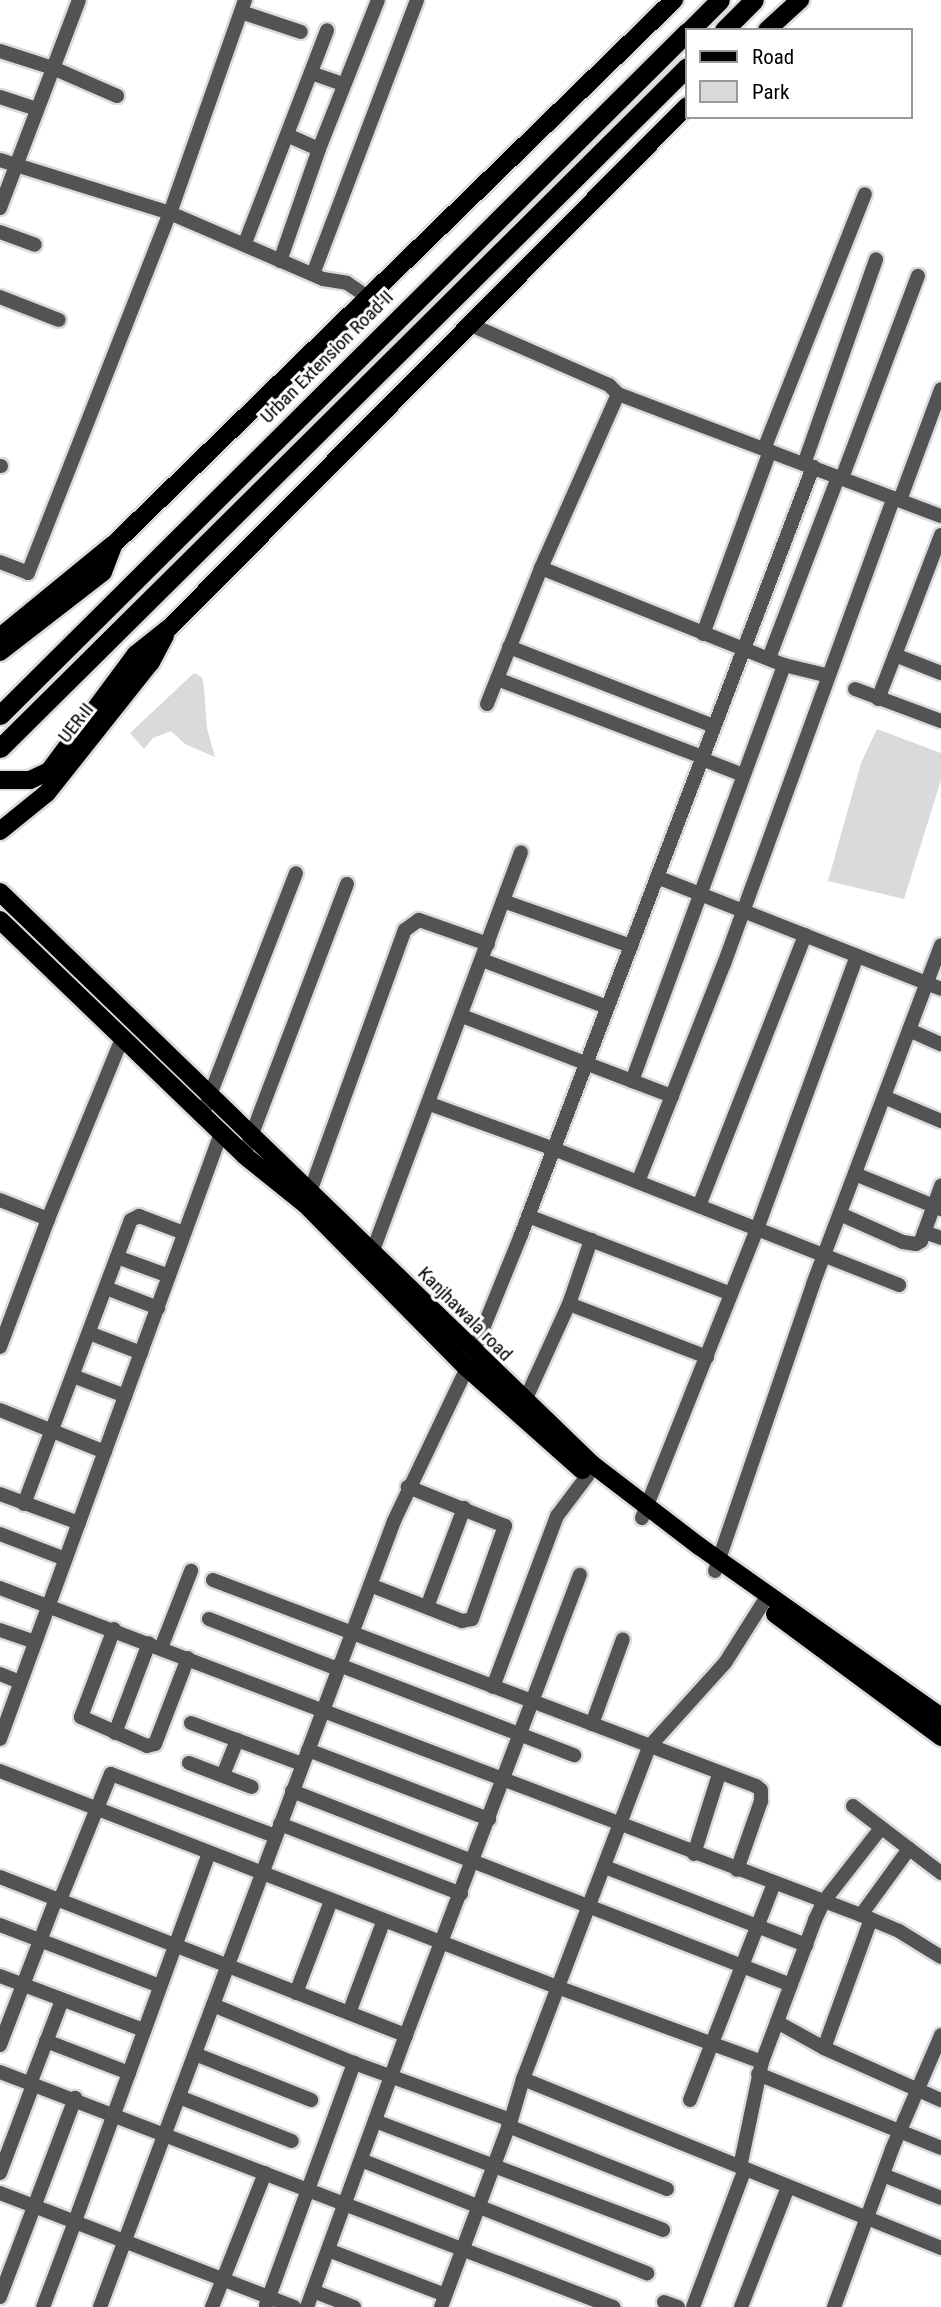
<!DOCTYPE html>
<style>
body{margin:0}
#map{position:relative;width:941px;height:2307px;overflow:hidden;background:#fff;font-family:"Roboto Condensed",sans-serif}
div>[style]{position:absolute}
.green>*{inset:0;background:#dadada}
.roads{filter:drop-shadow(2px 0 #dbdbdb) drop-shadow(-2px 0 #dbdbdb) drop-shadow(0 2px #dbdbdb) drop-shadow(0 -2px #dbdbdb)}
.minor>*{height:14px;margin:-7px;padding:0 7px;transform-origin:7px;border-radius:7px;background:#535353}
.major>*{height:18px;margin:-9px;padding:0 9px;transform-origin:9px;border-radius:9px;background:#000}
.highway>*{height:19px;margin:-9.5px;padding:0 9.5px;transform-origin:9.5px;border-radius:9.5px;background:#000}
span{translate:-50% -50%;white-space:nowrap;text-align:center;line-height:1.15;-webkit-text-stroke:6px #fff;paint-order:stroke}
.street-label{font-size:19px;color:#000}
.legend{position:absolute;left:685px;top:28px;width:228px;height:91px;box-sizing:border-box;background:#fff;border:2px solid #999;margin:0;padding:9px 12px;list-style:none;font-size:21px;color:#000}
.legend li{display:flex;align-items:center;gap:14px;height:35px}
.legend b{width:35px;border:2px solid #999}
</style>
<div id="map">
<div class="green">
<div style="clip-path:polygon(194px 673px,202px 677px,204px 687px,207px 728px,215px 757px,185px 744px,171px 731px,153px 738px,144px 749px,130px 733px)"></div>
<div style="clip-path:polygon(877px 729px,941px 753px,941px 780px,904px 899px,828px 881px,861px 763px)"></div>
</div>
<div class="roads">
<div class="minor">
<div style="left:241px;top:12px;width:63px;rotate:18.4deg"></div>
<div style="left:0;top:51px;width:56px;rotate:17.8deg"></div>
<div style="left:53px;top:68px;width:70px;rotate:23.6deg"></div>
<div style="left:311px;top:73px;width:34px;rotate:19deg"></div>
<div style="left:0;top:97px;width:39px;rotate:18deg"></div>
<div style="left:287px;top:135px;width:35px;rotate:24deg"></div>
<div style="left:0;top:160px;width:178px;rotate:17.3deg"></div>
<div style="left:170px;top:213px;width:167px;rotate:23.3deg"></div>
<div style="left:323px;top:279px;width:24px;rotate:9deg"></div>
<div style="left:347px;top:283px;width:25px;rotate:34deg"></div>
<div style="left:0;top:208px;width:222px;rotate:-69.2deg"></div>
<div style="left:0;top:232px;width:37px;rotate:20deg"></div>
<div style="left:245px;top:243px;width:228px;rotate:-68.9deg"></div>
<div style="left:280px;top:261px;width:119px;rotate:-70.8deg"></div>
<div style="left:319px;top:149px;width:160px;rotate:-68.4deg"></div>
<div style="left:313px;top:274px;width:293px;rotate:-69.2deg"></div>
<div style="left:0;top:297px;width:63px;rotate:21.3deg"></div>
<div style="left:471px;top:325px;width:150px;rotate:23.5deg"></div>
<div style="left:609px;top:385px;width:13px;rotate:45deg"></div>
<div style="left:618px;top:394px;width:345px;rotate:20.7deg"></div>
<div style="left:764px;top:449px;width:274px;rotate:-68.4deg"></div>
<div style="left:804px;top:464px;width:217px;rotate:-70.6deg"></div>
<div style="left:0;top:466px;width:1px"></div>
<div style="left:842px;top:478px;width:216px;rotate:-69.4deg"></div>
<div style="left:900px;top:500px;width:118px;rotate:-69.7deg"></div>
<div style="left:941px;top:535px;width:129px;rotate:111deg"></div>
<div style="left:895px;top:655px;width:49px;rotate:21.4deg"></div>
<div style="left:0;top:562px;width:30px;rotate:21deg"></div>
<div style="left:28px;top:573px;width:387px;rotate:-68.5deg"></div>
<div style="left:170px;top:213px;width:226px;rotate:-70.6deg"></div>
<div style="left:541px;top:568px;width:262px;rotate:21.8deg"></div>
<div style="left:784px;top:665px;width:46px;rotate:13.7deg"></div>
<div style="left:703px;top:634px;width:195px;rotate:-69.9deg"></div>
<div style="left:509px;top:647px;width:220px;rotate:21.1deg"></div>
<div style="left:769px;top:658px;width:194px;rotate:-69.1deg"></div>
<div style="left:497px;top:679px;width:219px;rotate:20.8deg"></div>
<div style="left:855px;top:689px;width:92px;rotate:20.4deg"></div>
<div style="left:878px;top:699px;width:47px;rotate:-68.9deg"></div>
<div style="left:487px;top:704px;width:146px;rotate:-68.3deg"></div>
<div style="left:541px;top:568px;width:190px;rotate:-66.1deg"></div>
<div style="left:702px;top:759px;width:44px;rotate:21.3deg"></div>
<div style="left:657px;top:877px;width:305px;rotate:21.5deg"></div>
<div style="left:503px;top:901px;width:136px;rotate:19.4deg"></div>
<div style="left:482px;top:960px;width:134px;rotate:20.6deg"></div>
<div style="left:462px;top:1016px;width:225px;rotate:20.9deg"></div>
<div style="left:909px;top:1030px;width:35px;rotate:24deg"></div>
<div style="left:632px;top:1081px;width:443px;rotate:-69.9deg"></div>
<div style="left:884px;top:1097px;width:62px;rotate:22.8deg"></div>
<div style="left:430px;top:1104px;width:132px;rotate:19.9deg"></div>
<div style="left:554px;top:1149px;width:371px;rotate:21.5deg"></div>
<div style="left:203px;top:1113px;width:257px;rotate:-68.8deg"></div>
<div style="left:244px;top:1155px;width:290px;rotate:-69.2deg"></div>
<div style="left:855px;top:1174px;width:93px;rotate:22.1deg"></div>
<div style="left:638px;top:1182px;width:234px;rotate:-68.5deg"></div>
<div style="left:724px;top:964px;width:496px;rotate:-70deg"></div>
<div style="left:0;top:1200px;width:52px;rotate:21.6deg"></div>
<div style="left:307px;top:1200px;width:287px;rotate:-70.1deg"></div>
<div style="left:405px;top:930px;width:17px;rotate:-36deg"></div>
<div style="left:419px;top:920px;width:73px;rotate:19.2deg"></div>
<div style="left:699px;top:1206px;width:291px;rotate:-68.6deg"></div>
<div style="left:840px;top:1214px;width:69px;rotate:24deg"></div>
<div style="left:903px;top:1242px;width:13px;rotate:9deg"></div>
<div style="left:916px;top:1244px;width:6px;rotate:-31deg"></div>
<div style="left:921px;top:1241px;width:59px;rotate:-70deg"></div>
<div style="left:528px;top:1216px;width:217px;rotate:21deg"></div>
<div style="left:924px;top:1232px;width:18px;rotate:19deg"></div>
<div style="left:117px;top:1257px;width:55px;rotate:20.1deg"></div>
<div style="left:369px;top:1261px;width:436px;rotate:-69.6deg"></div>
<div style="left:106px;top:1288px;width:56px;rotate:21deg"></div>
<div style="left:569px;top:1304px;width:148px;rotate:21deg"></div>
<div style="left:89px;top:1333px;width:56px;rotate:21deg"></div>
<div style="left:0;top:1347px;width:137px;rotate:-69.4deg"></div>
<div style="left:48px;top:1219px;width:195px;rotate:-67.7deg"></div>
<div style="left:73px;top:1376px;width:56px;rotate:21deg"></div>
<div style="left:522px;top:1407px;width:113px;rotate:-65.5deg"></div>
<div style="left:569px;top:1304px;width:68px;rotate:-71deg"></div>
<div style="left:0;top:1410px;width:113px;rotate:21.8deg"></div>
<div style="left:0;top:1494px;width:84px;rotate:20.2deg"></div>
<div style="left:24px;top:1504px;width:303px;rotate:-69.4deg"></div>
<div style="left:131px;top:1220px;width:9px;rotate:-27deg"></div>
<div style="left:139px;top:1216px;width:48px;rotate:20.7deg"></div>
<div style="left:642px;top:1518px;width:311px;rotate:-68.3deg"></div>
<div style="left:757px;top:1229px;width:291px;rotate:-69.9deg"></div>
<div style="left:0;top:1534px;width:70px;rotate:21deg"></div>
<div style="left:715px;top:1571px;width:303px;rotate:-71.1deg"></div>
<div style="left:813px;top:1284px;width:362px;rotate:-69.3deg"></div>
<div style="left:213px;top:1580px;width:581px;rotate:20.78deg"></div>
<div style="left:756px;top:1786px;width:6px;rotate:39deg"></div>
<div style="left:761px;top:1790px;width:11px;rotate:90deg"></div>
<div style="left:761px;top:1801px;width:73px;rotate:109.2deg"></div>
<div style="left:370px;top:1585px;width:99px;rotate:21.4deg"></div>
<div style="left:462px;top:1621px;width:10px;rotate:-11deg"></div>
<div style="left:472px;top:1619px;width:99px;rotate:-70.5deg"></div>
<div style="left:505px;top:1526px;width:105px;rotate:-158.1deg"></div>
<div style="left:0;top:1588px;width:921px;rotate:20.8deg"></div>
<div style="left:861px;top:1915px;width:41px;rotate:22.8deg"></div>
<div style="left:899px;top:1931px;width:49px;rotate:31.8deg"></div>
<div style="left:427px;top:1607px;width:106px;rotate:-69.5deg"></div>
<div style="left:209px;top:1619px;width:138px;rotate:21.2deg"></div>
<div style="left:114px;top:1629px;width:94px;rotate:110.6deg"></div>
<div style="left:81px;top:1717px;width:72px;rotate:23.7deg"></div>
<div style="left:147px;top:1746px;width:8px;rotate:-14deg"></div>
<div style="left:155px;top:1744px;width:92px;rotate:-69deg"></div>
<div style="left:0;top:1630px;width:36px;rotate:19deg"></div>
<div style="left:161px;top:1648px;width:83px;rotate:-68.7deg"></div>
<div style="left:339px;top:1665px;width:252px;rotate:21deg"></div>
<div style="left:0;top:1674px;width:22px;rotate:22deg"></div>
<div style="left:493px;top:1687px;width:183px;rotate:-69.5deg"></div>
<div style="left:557px;top:1516px;width:51px;rotate:-52.9deg"></div>
<div style="left:191px;top:1723px;width:118px;rotate:20.3deg"></div>
<div style="left:592px;top:1724px;width:90px;rotate:-70deg"></div>
<div style="left:115px;top:1733px;width:96px;rotate:-69.3deg"></div>
<div style="left:0;top:1739px;width:645px;rotate:-69.96deg"></div>
<div style="left:308px;top:1750px;width:194px;rotate:20.9deg"></div>
<div style="left:189px;top:1763px;width:67px;rotate:20.9deg"></div>
<div style="left:0;top:1771px;width:597px;rotate:21.2deg"></div>
<div style="left:557px;top:1987px;width:218px;rotate:20.1deg"></div>
<div style="left:223px;top:1775px;width:38px;rotate:-68deg"></div>
<div style="left:292px;top:1791px;width:535px;rotate:21.24deg"></div>
<div style="left:853px;top:1806px;width:111px;rotate:37.3deg"></div>
<div style="left:280px;top:1824px;width:194px;rotate:21.1deg"></div>
<div style="left:209px;top:1853px;width:393px;rotate:110deg"></div>
<div style="left:75px;top:2222px;width:235px;rotate:21.2deg"></div>
<div style="left:694px;top:1854px;width:84px;rotate:-72.6deg"></div>
<div style="left:605px;top:1867px;width:216px;rotate:21.2deg"></div>
<div style="left:0;top:1877px;width:436px;rotate:21.3deg"></div>
<div style="left:60px;top:1900px;width:136px;rotate:-68deg"></div>
<div style="left:111px;top:1774px;width:175px;rotate:20.7deg"></div>
<div style="left:861px;top:1915px;width:82px;rotate:-54deg"></div>
<div style="left:0;top:1925px;width:171px;rotate:20.9deg"></div>
<div style="left:0;top:1976px;width:154px;rotate:20.6deg"></div>
<div style="left:296px;top:1993px;width:98px;rotate:-69.2deg"></div>
<div style="left:213px;top:2005px;width:152px;rotate:22.4deg"></div>
<div style="left:354px;top:2063px;width:167px;rotate:20deg"></div>
<div style="left:349px;top:2013px;width:99px;rotate:-69.4deg"></div>
<div style="left:777px;top:2022px;width:54px;rotate:29deg"></div>
<div style="left:824px;top:2048px;width:128px;rotate:24deg"></div>
<div style="left:46px;top:2041px;width:89px;rotate:21.1deg"></div>
<div style="left:0;top:2045px;width:156px;rotate:-69deg"></div>
<div style="left:824px;top:2048px;width:137px;rotate:-70deg"></div>
<div style="left:195px;top:2054px;width:125px;rotate:21.6deg"></div>
<div style="left:0;top:2072px;width:657px;rotate:20.97deg"></div>
<div style="left:758px;top:2074px;width:197px;rotate:22deg"></div>
<div style="left:523px;top:2079px;width:451px;rotate:22deg"></div>
<div style="left:30px;top:2084px;width:90px;rotate:-69.1deg"></div>
<div style="left:179px;top:2097px;width:121px;rotate:21.3deg"></div>
<div style="left:690px;top:2100px;width:233px;rotate:-68.8deg"></div>
<div style="left:375px;top:2121px;width:308px;rotate:20.7deg"></div>
<div style="left:508px;top:2126px;width:171px;rotate:21.6deg"></div>
<div style="left:361px;top:2160px;width:308px;rotate:21.6deg"></div>
<div style="left:740px;top:2167px;width:107px;rotate:-78.2deg"></div>
<div style="left:762px;top:2062px;width:152px;rotate:-69.5deg"></div>
<div style="left:815px;top:1920px;width:21px;rotate:-65deg"></div>
<div style="left:824px;top:1901px;width:93px;rotate:-52deg"></div>
<div style="left:0;top:2173px;width:94px;rotate:-69.4deg"></div>
<div style="left:883px;top:2175px;width:62px;rotate:21.6deg"></div>
<div style="left:0;top:2193px;width:80px;rotate:21.1deg"></div>
<div style="left:75px;top:2222px;width:91px;rotate:110.6deg"></div>
<div style="left:328px;top:2250px;width:125px;rotate:21deg"></div>
<div style="left:313px;top:2291px;width:44px;rotate:21.3deg"></div>
<div style="left:0;top:2297px;width:213px;rotate:-69.3deg"></div>
<div style="left:664px;top:2302px;width:15px;rotate:20deg"></div>
<div style="left:266px;top:2305px;width:258px;rotate:-70deg"></div>
<div style="left:100px;top:2307px;width:839px;rotate:-69.49deg"></div>
<div style="left:394px;top:1521px;width:170px;rotate:-64.5deg"></div>
<div style="left:467px;top:1368px;width:144px;rotate:-67.9deg"></div>
<div style="left:521px;top:1235px;width:822px;rotate:-69.18deg"></div>
<div style="left:212px;top:2307px;width:144px;rotate:-68.4deg"></div>
<div style="left:307px;top:2307px;width:289px;rotate:-70deg"></div>
<div style="left:406px;top:2035px;width:492px;rotate:-69.3deg"></div>
<div style="left:441px;top:2307px;width:200px;rotate:-69.5deg"></div>
<div style="left:511px;top:2120px;width:43px;rotate:-73.7deg"></div>
<div style="left:523px;top:2079px;width:355px;rotate:-69.2deg"></div>
<div style="left:649px;top:1747px;width:113px;rotate:-47.9deg"></div>
<div style="left:725px;top:1663px;width:80px;rotate:-57.7deg"></div>
<div style="left:693px;top:2307px;width:147px;rotate:-69.4deg"></div>
<div style="left:741px;top:2307px;width:129px;rotate:-68.6deg"></div>
<div style="left:834px;top:2307px;width:168px;rotate:-69.8deg"></div>
<div style="left:892px;top:2149px;width:124px;rotate:-66.7deg"></div>
</div>
<div class="major">
<div style="left:767px;top:30px;width:45px;rotate:-42.3deg"></div>
<div style="left:0;top:637px;width:144px;rotate:-39.3deg"></div>
<div style="left:0;top:652px;width:130px;rotate:-37.8deg"></div>
<div style="left:103px;top:572px;width:30px;rotate:-69deg"></div>
<div style="left:114px;top:544px;width:781px;rotate:-44.17deg"></div>
<div style="left:0;top:780px;width:30px"></div>
<div style="left:30px;top:780px;width:21px;rotate:-25deg"></div>
<div style="left:49px;top:771px;width:146px;rotate:-53.4deg"></div>
<div style="left:136px;top:654px;width:43px;rotate:-38.5deg"></div>
<div style="left:170px;top:627px;width:734px;rotate:-45.22deg"></div>
<div style="left:0;top:831px;width:60px;rotate:-39deg"></div>
<div style="left:47px;top:793px;width:167px;rotate:-51.6deg"></div>
<div style="left:151px;top:662px;width:30px;rotate:-62deg"></div>
<div style="left:0;top:892px;width:823px;rotate:44.02deg"></div>
<div style="left:592px;top:1464px;width:135px;rotate:37.5deg"></div>
<div style="left:699px;top:1546px;width:296px;rotate:35.2deg"></div>
<div style="left:0;top:920px;width:339px;rotate:43.9deg"></div>
<div style="left:244px;top:1155px;width:78px;rotate:38.8deg"></div>
<div style="left:305px;top:1204px;width:231px;rotate:45.4deg"></div>
<div style="left:467px;top:1368px;width:154px;rotate:41.6deg"></div>
<div style="left:775px;top:1614px;width:207px;rotate:36.5deg"></div>
</div>
<div class="highway">
<div style="left:690px;top:30px;width:42px;rotate:-45deg"></div>
<div style="left:724px;top:30px;width:42px;rotate:-45deg"></div>
<div style="left:0;top:715px;width:969px;rotate:-44.83deg"></div>
<div style="left:0;top:748px;width:967px;rotate:-44.75deg"></div>
</div>
</div>
<div class="street-label">
<span style="left:327px;top:357px;rotate:-45deg">Urban Extension Road-II</span>
<span style="left:76px;top:723px;rotate:-52deg">UER II</span>
<span style="left:465px;top:1314px;rotate:45deg">Kanjhawala road</span>
</div>
<ul class="legend">
<li><b style="height:9px;background:#000"></b>Road</li>
<li><b style="height:19px;background:#dadada"></b>Park</li>
</ul>
</div>
